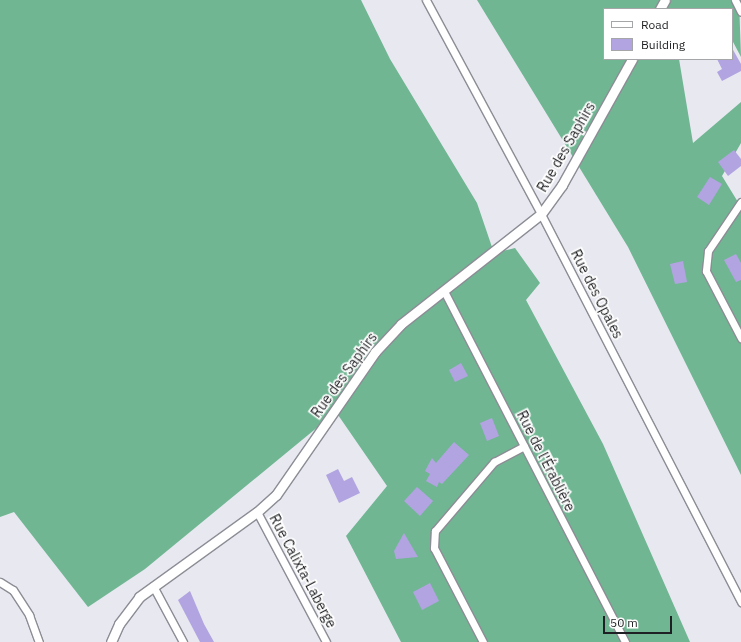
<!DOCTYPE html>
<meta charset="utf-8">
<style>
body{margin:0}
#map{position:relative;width:741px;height:642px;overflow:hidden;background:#e7e8f0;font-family:"IBM Plex Sans",sans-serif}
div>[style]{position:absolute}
.forest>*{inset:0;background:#70b693}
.building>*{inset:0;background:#b2a4e1}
.roads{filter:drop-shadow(1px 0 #8c8d95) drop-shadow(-1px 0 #8c8d95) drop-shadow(0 1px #8c8d95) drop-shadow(0 -1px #8c8d95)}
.minor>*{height:7px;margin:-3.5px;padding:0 3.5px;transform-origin:3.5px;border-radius:3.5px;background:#fff}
.tertiary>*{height:9px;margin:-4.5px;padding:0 4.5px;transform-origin:4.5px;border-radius:4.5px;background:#fff}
span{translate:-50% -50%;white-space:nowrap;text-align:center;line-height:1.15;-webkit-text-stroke:3.5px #fff;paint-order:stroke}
.street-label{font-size:14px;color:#1f2023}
.legend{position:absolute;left:603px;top:8px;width:130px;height:52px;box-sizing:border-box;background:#fff;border:1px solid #a5a6a7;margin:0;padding:5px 7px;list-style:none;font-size:12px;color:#1f2023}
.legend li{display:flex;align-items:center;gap:8px;height:20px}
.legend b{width:20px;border:1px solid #a5a6a7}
.scale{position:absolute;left:603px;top:616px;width:69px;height:18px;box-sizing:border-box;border:2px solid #1f2023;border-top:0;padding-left:5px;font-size:12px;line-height:14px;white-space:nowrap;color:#1f2023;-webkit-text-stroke:3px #fff;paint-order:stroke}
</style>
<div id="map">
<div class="forest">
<div style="clip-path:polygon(0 0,361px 0,390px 59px,477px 203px,494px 253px,515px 248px,540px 283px,526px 300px,603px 444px,690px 642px,401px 642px,346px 536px,387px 486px,336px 412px,145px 569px,88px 607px,14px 512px,0 517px)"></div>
<div style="clip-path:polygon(477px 0,739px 0,741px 57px,732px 40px,732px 9px,604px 9px,604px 59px,679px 59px,693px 143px,741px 102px,741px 143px,722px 176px,741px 207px,741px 475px,628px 247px)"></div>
</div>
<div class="building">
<div style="clip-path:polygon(732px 48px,741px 64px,741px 71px,722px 81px,717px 72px,722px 69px,717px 59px,732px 59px)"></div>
<div style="clip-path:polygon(734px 150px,741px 159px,741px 166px,728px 176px,718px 162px)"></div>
<div style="clip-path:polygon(710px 177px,722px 184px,709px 205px,697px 197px)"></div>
<div style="clip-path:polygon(736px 254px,741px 263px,741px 280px,736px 282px,724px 260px)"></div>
<div style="clip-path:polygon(683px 261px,687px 282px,675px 284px,670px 264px)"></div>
<div style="clip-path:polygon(461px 363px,468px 376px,455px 382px,449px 370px)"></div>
<div style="clip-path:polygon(492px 418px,499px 436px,487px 441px,480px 423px)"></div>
<div style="clip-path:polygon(454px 442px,469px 455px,442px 484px,439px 482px,437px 487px,426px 481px,430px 474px,425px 471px,432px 458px,436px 463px)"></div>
<div style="clip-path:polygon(338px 469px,344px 481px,352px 477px,360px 493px,339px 503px,326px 475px)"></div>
<div style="clip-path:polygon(417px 487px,433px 501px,420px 516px,404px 501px)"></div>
<div style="clip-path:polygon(404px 533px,418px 557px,396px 559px,394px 551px)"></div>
<div style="clip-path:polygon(430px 583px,439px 601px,422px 610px,413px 592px)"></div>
<div style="clip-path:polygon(190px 591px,204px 624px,214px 642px,200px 642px,178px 600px)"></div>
</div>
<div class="roads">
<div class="minor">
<div style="left:426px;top:0;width:243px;rotate:61.7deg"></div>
<div style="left:541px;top:214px;width:437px;rotate:62.7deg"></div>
<div style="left:735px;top:0;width:13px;rotate:63deg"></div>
<div style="left:741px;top:202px;width:59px;rotate:124deg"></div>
<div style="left:708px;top:251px;width:20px;rotate:96deg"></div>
<div style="left:706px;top:271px;width:76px;rotate:62.4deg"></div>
<div style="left:444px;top:291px;width:395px;rotate:62.7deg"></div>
<div style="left:257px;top:512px;width:147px;rotate:62deg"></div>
<div style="left:0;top:582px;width:15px;rotate:32deg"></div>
<div style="left:13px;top:590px;width:30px;rotate:57deg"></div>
<div style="left:29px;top:615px;width:29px;rotate:70deg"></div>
<div style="left:153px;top:586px;width:64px;rotate:61.8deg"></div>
<div style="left:483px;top:642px;width:106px;rotate:-117.5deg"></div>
<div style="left:434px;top:548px;width:17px;rotate:-87deg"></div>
<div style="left:435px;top:531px;width:91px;rotate:-49.5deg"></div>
<div style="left:494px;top:462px;width:34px;rotate:-28deg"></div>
</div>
<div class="tertiary">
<div style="left:660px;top:9px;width:10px;rotate:-61deg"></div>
<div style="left:111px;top:642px;width:20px;rotate:-66deg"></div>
<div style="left:119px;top:624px;width:34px;rotate:-53deg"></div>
<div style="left:139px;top:597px;width:145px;rotate:-35.8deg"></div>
<div style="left:257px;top:512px;width:25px;rotate:-42deg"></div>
<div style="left:276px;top:495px;width:174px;rotate:-55.3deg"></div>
<div style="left:375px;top:352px;width:38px;rotate:-47deg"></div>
<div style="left:401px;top:324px;width:178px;rotate:-38.2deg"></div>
<div style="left:541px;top:214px;width:36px;rotate:-54deg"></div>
<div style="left:562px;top:185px;width:144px;rotate:-60.9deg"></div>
</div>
</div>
<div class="street-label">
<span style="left:566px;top:147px;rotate:-60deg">Rue des Saphirs</span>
<span style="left:597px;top:294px;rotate:63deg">Rue des Opales</span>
<span style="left:344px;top:375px;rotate:-54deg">Rue des Saphirs</span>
<span style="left:546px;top:461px;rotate:63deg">Rue de l'Érablière</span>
<span style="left:303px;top:571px;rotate:62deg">Rue Calixta-Laberge</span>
</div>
<ul class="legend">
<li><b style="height:5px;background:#fff"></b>Road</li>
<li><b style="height:11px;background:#b2a4e1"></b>Building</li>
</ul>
<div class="scale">50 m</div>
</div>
